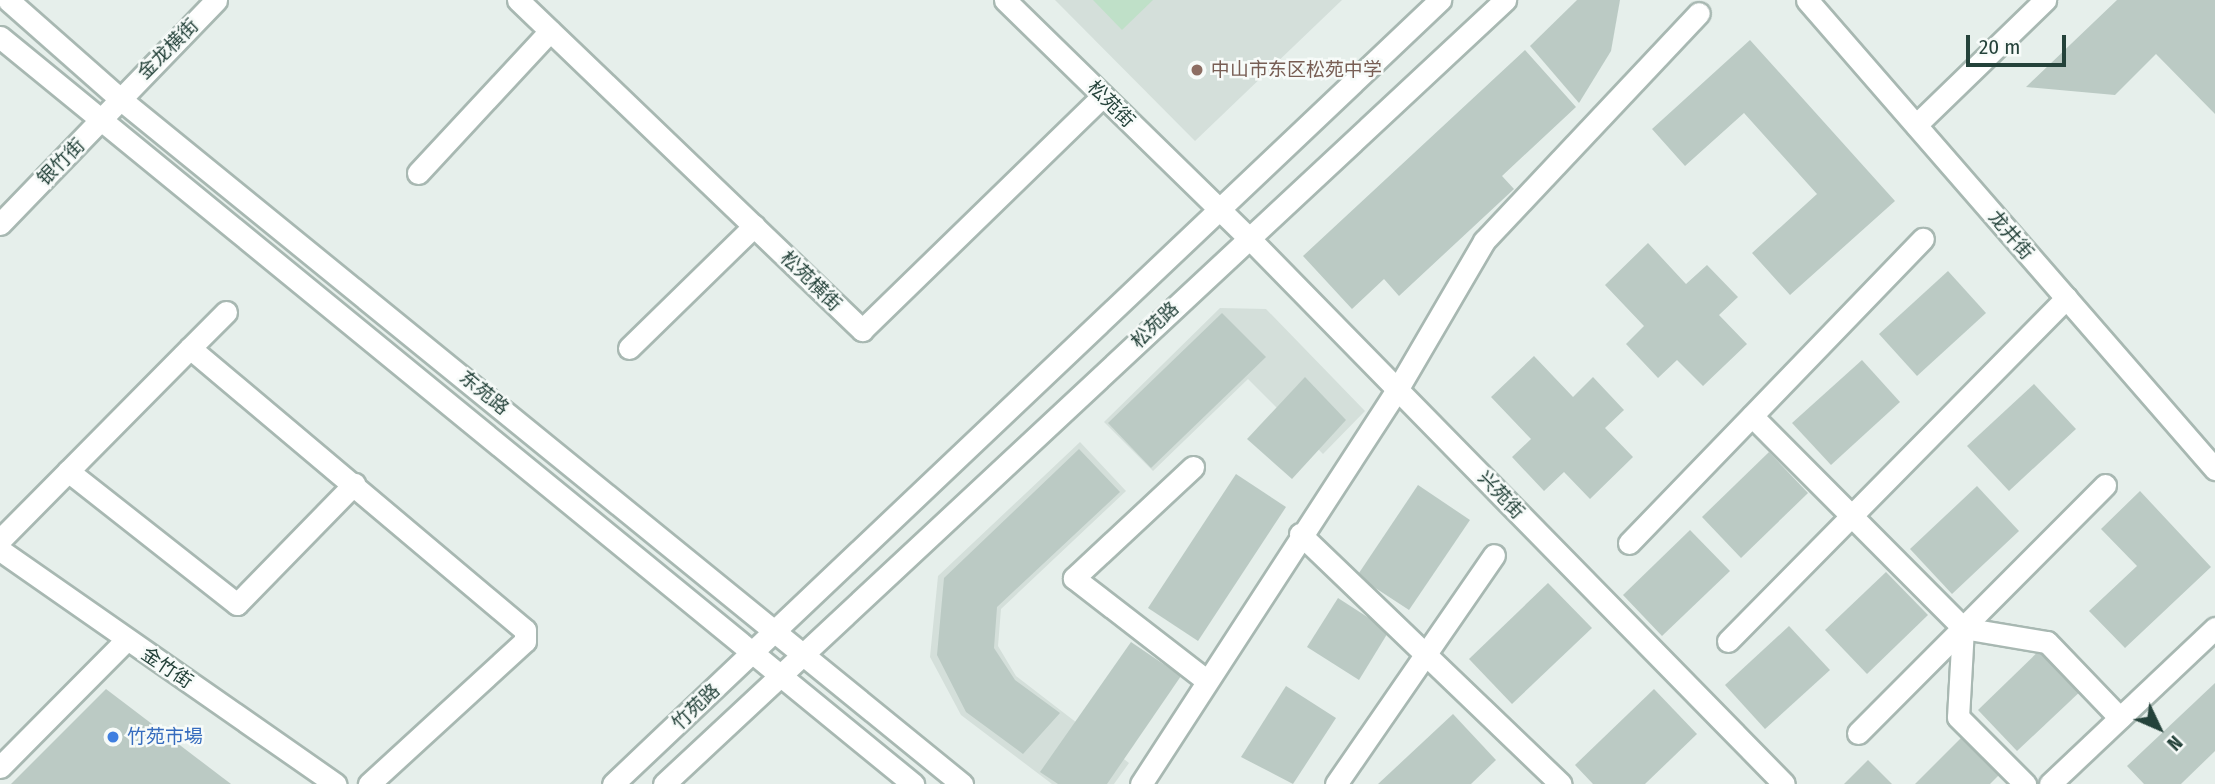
<!DOCTYPE html>
<meta charset="utf-8">
<style>
body{margin:0}
#map{position:relative;width:2215px;height:784px;overflow:hidden;background:#e6efeb;font-family:"Fira Sans Condensed","Noto Sans SC",sans-serif}
div>[style]{position:absolute}
.built>*{inset:0;background:#d4dfda}
.green>*{inset:0;background:#bfe0c8}
.building>*{inset:0;background:#bbcac4}
.roads{filter:drop-shadow(2px 0 #a8b8b2) drop-shadow(-2px 0 #a8b8b2) drop-shadow(0 2px #a8b8b2) drop-shadow(0 -2px #a8b8b2)}
.minor>*{height:21px;margin:-10.5px;padding:0 10.5px;transform-origin:10.5px;border-radius:10.5px;background:#fff}
.dots>*{width:19px;height:19px;translate:-50% -50%;box-sizing:border-box;border:4px solid #f7fbf9;border-radius:50%}
span{translate:-50% -50%;white-space:nowrap;text-align:center;line-height:1.15;-webkit-text-stroke:5px #f7fbf9;paint-order:stroke}
.street-label{font-size:19px;color:#24423a}
.education-label{font-size:19px;color:#785e54}
.left{translate:0 -50%;text-align:left}
.shop-label{font-size:19px;color:#366cbe}
.north{position:absolute;left:2124px;top:693px;width:70px;height:70px;-webkit-text-stroke:5px #f7fbf9;paint-order:stroke;rotate:134deg;font-size:19px;font-weight:700;line-height:28px;text-align:center;color:#24423a}
.north::after{content:'';display:block;margin:auto;width:24px;height:32px;background:#24423a;clip-path:polygon(50% 0,100% 100%,50% 72%,0 100%)}
.scale{position:absolute;left:1966px;top:35px;width:100px;height:32px;box-sizing:border-box;border:4px solid #24423a;border-top:0;padding-left:9px;font-size:21px;line-height:24px;white-space:nowrap;color:#24423a;-webkit-text-stroke:5px #f7fbf9;paint-order:stroke}
</style>
<div id="map">
<div class="built">
<div style="clip-path:polygon(1055px 0,1342px 0,1195px 141px)"></div>
<div style="clip-path:polygon(1220px 308px,1266px 309px,1365px 411px,1323px 454px,1248px 379px,1153px 471px,1104px 422px)"></div>
<div style="clip-path:polygon(1080px 442px,1126px 491px,1001px 609px,998px 646px,1016px 676px,1129px 763px,1114px 784px,1052px 784px,961px 715px,930px 657px,938px 576px)"></div>
</div>
<div class="green">
<div style="clip-path:polygon(1093px 0,1153px 0,1122px 30px)"></div>
</div>
<div class="building">
<div style="clip-path:polygon(1577px 0,1620px 0,1611px 51px,1579px 103px,1530px 46px)"></div>
<div style="clip-path:polygon(2117px 0,2215px 0,2215px 114px,2156px 54px,2115px 95px,2026px 87px)"></div>
<div style="clip-path:polygon(1750px 40px,1895px 201px,1790px 295px,1752px 253px,1817px 194px,1744px 113px,1685px 166px,1652px 129px)"></div>
<div style="clip-path:polygon(1525px 50px,1576px 107px,1502px 176px,1514px 189px,1399px 296px,1384px 279px,1352px 309px,1303px 256px)"></div>
<div style="clip-path:polygon(1648px 243px,1686px 284px,1707px 265px,1738px 297px,1719px 315px,1747px 344px,1703px 386px,1677px 360px,1658px 378px,1626px 344px,1644px 326px,1605px 285px)"></div>
<div style="clip-path:polygon(1948px 271px,1986px 313px,1917px 376px,1879px 334px)"></div>
<div style="clip-path:polygon(1222px 313px,1266px 357px,1151px 468px,1108px 423px)"></div>
<div style="clip-path:polygon(1534px 356px,1573px 397px,1593px 377px,1624px 410px,1605px 428px,1633px 457px,1590px 499px,1564px 472px,1544px 491px,1512px 457px,1531px 439px,1491px 397px)"></div>
<div style="clip-path:polygon(1862px 360px,1900px 402px,1831px 465px,1792px 423px)"></div>
<div style="clip-path:polygon(1305px 377px,1346px 420px,1292px 479px,1247px 439px)"></div>
<div style="clip-path:polygon(2034px 384px,2076px 429px,2009px 491px,1967px 446px)"></div>
<div style="clip-path:polygon(1079px 449px,1120px 492px,997px 607px,994px 648px,1015px 680px,1060px 713px,1023px 754px,966px 712px,937px 655px,944px 578px)"></div>
<div style="clip-path:polygon(1769px 452px,1808px 493px,1741px 558px,1702px 517px)"></div>
<div style="clip-path:polygon(1236px 474px,1286px 507px,1198px 641px,1148px 608px)"></div>
<div style="clip-path:polygon(1418px 485px,1470px 520px,1409px 610px,1357px 576px)"></div>
<div style="clip-path:polygon(1977px 486px,2019px 531px,1952px 594px,1910px 549px)"></div>
<div style="clip-path:polygon(2140px 491px,2211px 567px,2125px 648px,2089px 611px,2137px 566px,2101px 529px)"></div>
<div style="clip-path:polygon(1690px 530px,1730px 571px,1662px 636px,1623px 595px)"></div>
<div style="clip-path:polygon(1886px 572px,1928px 615px,1867px 674px,1825px 630px)"></div>
<div style="clip-path:polygon(1548px 583px,1592px 628px,1512px 704px,1469px 659px)"></div>
<div style="clip-path:polygon(1338px 598px,1389px 631px,1359px 680px,1307px 647px)"></div>
<div style="clip-path:polygon(1789px 626px,1830px 670px,1765px 729px,1725px 685px)"></div>
<div style="clip-path:polygon(1131px 642px,1181px 676px,1107px 784px,1058px 784px,1040px 772px)"></div>
<div style="clip-path:polygon(2045px 645px,2085px 687px,2017px 751px,1978px 710px)"></div>
<div style="clip-path:polygon(2215px 683px,2215px 751px,2181px 784px,2144px 784px,2127px 766px)"></div>
<div style="clip-path:polygon(1286px 686px,1336px 718px,1293px 784px,1241px 757px)"></div>
<div style="clip-path:polygon(106px 689px,231px 784px,11px 784px)"></div>
<div style="clip-path:polygon(1654px 689px,1697px 734px,1645px 784px,1593px 784px,1575px 765px)"></div>
<div style="clip-path:polygon(1453px 714px,1496px 760px,1471px 784px,1378px 784px)"></div>
<div style="clip-path:polygon(1961px 738px,1999px 775px,1990px 784px,1915px 784px)"></div>
<div style="clip-path:polygon(1868px 760px,1892px 784px,1844px 784px)"></div>
</div>
<div class="roads">
<div class="minor">
<div style="left:8px;top:0;width:148px;rotate:41.4deg"></div>
<div style="left:119px;top:98px;width:1087px;rotate:39.14deg"></div>
<div style="left:518px;top:0;width:477px;rotate:43.8deg"></div>
<div style="left:862px;top:330px;width:336px;rotate:-44.2deg"></div>
<div style="left:1005px;top:0;width:341px;rotate:44.3deg"></div>
<div style="left:1249px;top:238px;width:764px;rotate:45.58deg"></div>
<div style="left:1807px;top:0;width:622px;rotate:48.98deg"></div>
<div style="left:0;top:37px;width:1180px;rotate:39.29deg"></div>
<div style="left:1916px;top:125px;width:180px;rotate:-44.1deg"></div>
<div style="left:418px;top:173px;width:194px;rotate:-47.1deg"></div>
<div style="left:0;top:224px;width:311px;rotate:-46deg"></div>
<div style="left:226px;top:312px;width:51px;rotate:135deg"></div>
<div style="left:190px;top:348px;width:438px;rotate:40.1deg"></div>
<div style="left:525px;top:630px;width:11px;rotate:90deg"></div>
<div style="left:525px;top:641px;width:212px;rotate:137.5deg"></div>
<div style="left:629px;top:348px;width:175px;rotate:-44.3deg"></div>
<div style="left:1752px;top:416px;width:299px;rotate:45.1deg"></div>
<div style="left:1963px;top:628px;width:85px;rotate:9.5deg"></div>
<div style="left:2047px;top:642px;width:105px;rotate:46.2deg"></div>
<div style="left:1193px;top:467px;width:163px;rotate:137deg"></div>
<div style="left:1074px;top:578px;width:167px;rotate:37.7deg"></div>
<div style="left:68px;top:471px;width:215px;rotate:38.2deg"></div>
<div style="left:237px;top:604px;width:168px;rotate:-45.7deg"></div>
<div style="left:1300px;top:534px;width:361px;rotate:43.8deg"></div>
<div style="left:0;top:540px;width:270px;rotate:-45.3deg"></div>
<div style="left:1629px;top:543px;width:423px;rotate:-46deg"></div>
<div style="left:0;top:550px;width:409px;rotate:34.9deg"></div>
<div style="left:1963px;top:628px;width:89px;rotate:93.2deg"></div>
<div style="left:1958px;top:717px;width:95px;rotate:45deg"></div>
<div style="left:1728px;top:641px;width:482px;rotate:-45.4deg"></div>
<div style="left:1858px;top:733px;width:350px;rotate:-45.1deg"></div>
<div style="left:0;top:767px;width:179px;rotate:-45.2deg"></div>
<div style="left:613px;top:784px;width:1140px;rotate:-43.47deg"></div>
<div style="left:664px;top:784px;width:1150px;rotate:-42.99deg"></div>
<div style="left:1141px;top:784px;width:470px;rotate:-57deg"></div>
<div style="left:1397px;top:390px;width:173px;rotate:-59.7deg"></div>
<div style="left:1484px;top:241px;width:313px;rotate:-46.7deg"></div>
<div style="left:1336px;top:784px;width:278px;rotate:-55.4deg"></div>
<div style="left:2050px;top:784px;width:227px;rotate:-43.4deg"></div>
</div>
</div>
<div class="dots">
<div style="left:1197px;top:70px;background:#8d6e63"></div>
<div style="left:113px;top:737px;background:#3f7fe0"></div>
</div>
<div class="street-label">
<span style="left:168px;top:49px;rotate:-45deg">金龙横街</span>
<span style="left:1111px;top:104px;rotate:45deg">松苑街</span>
<span style="left:61px;top:162px;rotate:-45deg">银竹街</span>
<span style="left:2011px;top:235px;rotate:49deg">龙井街</span>
<span style="left:811px;top:281px;rotate:44deg">松苑横街</span>
<span style="left:1155px;top:325px;rotate:-43deg">松苑路</span>
<span style="left:484px;top:393px;rotate:39deg">东苑路</span>
<span style="left:1501px;top:495px;rotate:46deg">兴苑街</span>
<span style="left:167px;top:668px;rotate:34deg">金竹街</span>
<span style="left:696px;top:707px;rotate:-43deg">竹苑路</span>
</div>
<div class="education-label">
<span class="left" style="left:1211px;top:70px">中山市东区松苑中学</span>
</div>
<div class="shop-label">
<span class="left" style="left:127px;top:737px">竹苑市場</span>
</div>
<div class="north">N</div>
<div class="scale">20 m</div>
</div>
